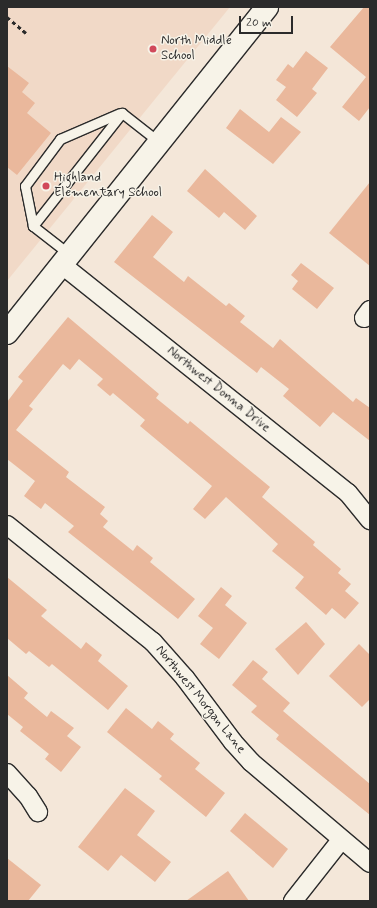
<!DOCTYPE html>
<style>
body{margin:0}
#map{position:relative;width:377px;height:908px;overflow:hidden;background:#f4e7d9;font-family:Mynerve,sans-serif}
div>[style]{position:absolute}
.built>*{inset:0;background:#f1d9c7}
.building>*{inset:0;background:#eab89c}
.path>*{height:2.5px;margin-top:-1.25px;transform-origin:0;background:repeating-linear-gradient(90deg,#2b2b2b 0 4px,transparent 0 7px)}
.roads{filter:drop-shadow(1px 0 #2b2b2b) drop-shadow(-1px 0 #2b2b2b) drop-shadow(0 1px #2b2b2b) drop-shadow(0 -1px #2b2b2b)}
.lane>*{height:9px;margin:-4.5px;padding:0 4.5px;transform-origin:4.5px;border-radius:4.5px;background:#f7f3e8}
.street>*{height:18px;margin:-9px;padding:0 9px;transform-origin:9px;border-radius:9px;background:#f7f3e8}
.secondary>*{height:22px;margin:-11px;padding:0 11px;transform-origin:11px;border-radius:11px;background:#f7f3e8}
.dots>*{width:11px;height:11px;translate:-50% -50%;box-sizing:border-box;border:2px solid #f7f3e8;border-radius:50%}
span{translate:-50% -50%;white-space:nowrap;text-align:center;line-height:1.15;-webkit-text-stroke:3px #f7f3e8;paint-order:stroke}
.poi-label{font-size:13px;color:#2b2b2b}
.left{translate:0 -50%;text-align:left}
.street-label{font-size:13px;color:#2b2b2b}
.frame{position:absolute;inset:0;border:8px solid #2b2b2b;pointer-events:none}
.scale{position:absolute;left:239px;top:16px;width:54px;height:18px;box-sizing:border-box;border:2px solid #2b2b2b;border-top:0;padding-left:5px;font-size:12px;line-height:14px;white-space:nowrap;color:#2b2b2b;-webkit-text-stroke:3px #f7f3e8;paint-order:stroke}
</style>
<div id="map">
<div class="built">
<div style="clip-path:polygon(7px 7px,230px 7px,7px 281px)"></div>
</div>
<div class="building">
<div style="clip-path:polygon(364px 7px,370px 7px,370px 107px,359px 121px,342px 107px,366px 77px,330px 47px)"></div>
<div style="clip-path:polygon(306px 51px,328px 68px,312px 89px,317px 93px,297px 117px,276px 100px,286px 87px,276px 80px,288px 64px,293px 68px)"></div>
<div style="clip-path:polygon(7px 66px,29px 83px,22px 92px,35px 103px,27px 113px,51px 133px,17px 175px,7px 167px)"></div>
<div style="clip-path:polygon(240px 109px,269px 132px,281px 117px,301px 132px,273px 164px,226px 128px)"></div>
<div style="clip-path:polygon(205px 169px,257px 216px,245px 230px,224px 212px,219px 218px,187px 191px)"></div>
<div style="clip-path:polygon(370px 182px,370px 266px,329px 233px)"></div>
<div style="clip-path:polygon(152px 215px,173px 232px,153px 257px,184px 282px,188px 276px,226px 306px,229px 303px,245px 316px,240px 322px,273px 348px,280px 339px,353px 402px,356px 398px,370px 408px,370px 441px,333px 412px,320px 427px,283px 396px,289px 389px,261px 367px,257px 373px,114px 262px)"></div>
<div style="clip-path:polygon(301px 263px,334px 288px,317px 309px,292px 289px,298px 281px,291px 275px)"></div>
<div style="clip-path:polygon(68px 317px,159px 394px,156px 398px,188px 424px,190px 421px,270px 487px,262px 497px,315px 542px,313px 545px,341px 569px,338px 573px,351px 584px,345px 591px,359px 603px,345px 619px,332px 608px,326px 615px,295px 588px,304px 577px,272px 551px,278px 544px,226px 497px,205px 519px,193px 509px,212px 486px,140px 426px,145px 420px,113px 393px,110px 396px,97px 385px,103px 379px,79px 359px,70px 370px,63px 364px,29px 406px,33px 409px,16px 430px,69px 472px,66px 477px,105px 507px,100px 514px,108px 521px,103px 527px,133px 551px,137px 545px,153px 558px,150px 562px,195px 599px,178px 619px,68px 532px,74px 526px,45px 503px,41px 509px,24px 496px,35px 481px,7px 459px,7px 402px,23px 381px,18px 377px)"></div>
<div style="clip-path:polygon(7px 577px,47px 610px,41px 616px,81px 649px,86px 642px,102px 655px,98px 661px,128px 686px,108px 710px,52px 664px,49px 667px,29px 651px,26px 654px,7px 638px)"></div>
<div style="clip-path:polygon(221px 587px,232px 596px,225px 605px,247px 623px,219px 659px,200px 644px,213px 628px,198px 616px)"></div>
<div style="clip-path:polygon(306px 622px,325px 644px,298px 675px,275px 649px)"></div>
<div style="clip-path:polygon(359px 644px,370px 655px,370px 699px,362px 707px,329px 676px)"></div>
<div style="clip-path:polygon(253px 660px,268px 672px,262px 679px,290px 703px,283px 711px,370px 784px,370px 815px,276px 739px,279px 735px,251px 712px,257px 706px,232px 685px)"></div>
<div style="clip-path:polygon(7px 675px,28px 693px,24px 698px,47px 717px,51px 711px,74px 728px,67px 736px,81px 747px,61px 772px,45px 759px,49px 754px,20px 731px,23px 727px,7px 714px)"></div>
<div style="clip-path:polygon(126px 708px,152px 729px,158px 721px,174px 734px,170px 739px,200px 763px,195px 769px,225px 793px,206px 817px,159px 779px,162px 776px,107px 732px)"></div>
<div style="clip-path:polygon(125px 788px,155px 811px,137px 835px,171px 862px,155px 882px,121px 855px,108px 871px,78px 847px)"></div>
<div style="clip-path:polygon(245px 813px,288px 849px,273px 868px,230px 831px)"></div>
<div style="clip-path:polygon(7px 858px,41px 885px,28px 901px,7px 901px)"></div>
<div style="clip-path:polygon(228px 871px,249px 901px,186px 901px)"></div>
</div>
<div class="path">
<div style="left:7px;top:17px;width:25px;rotate:40deg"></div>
</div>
<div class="roads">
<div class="lane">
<div style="left:33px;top:226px;width:41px;rotate:-101.3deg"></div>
<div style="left:25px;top:186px;width:59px;rotate:-53.3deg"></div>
<div style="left:60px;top:139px;width:65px;rotate:-23.4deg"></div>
<div style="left:69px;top:254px;width:46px;rotate:-142.1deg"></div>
<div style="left:33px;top:226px;width:144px;rotate:-51.8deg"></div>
<div style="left:122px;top:113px;width:47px;rotate:38.1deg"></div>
</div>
<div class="street">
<div style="left:61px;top:264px;width:367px;rotate:38.6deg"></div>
<div style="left:348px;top:493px;width:35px;rotate:51deg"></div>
<div style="left:364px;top:318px;width:10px;rotate:-53deg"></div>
<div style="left:7px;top:525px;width:187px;rotate:38.7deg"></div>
<div style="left:153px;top:642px;width:48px;rotate:48.4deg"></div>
<div style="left:185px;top:678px;width:80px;rotate:53.1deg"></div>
<div style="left:233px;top:742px;width:27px;rotate:48deg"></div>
<div style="left:251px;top:762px;width:156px;rotate:40.3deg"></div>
<div style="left:7px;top:773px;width:31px;rotate:48deg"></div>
<div style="left:28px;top:796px;width:19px;rotate:58deg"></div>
<div style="left:293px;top:901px;width:78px;rotate:-51.8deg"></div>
</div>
<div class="secondary">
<div style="left:7px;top:333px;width:417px;rotate:-51.4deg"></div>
</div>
</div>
<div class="dots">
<div style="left:153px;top:49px;background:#d1495b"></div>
<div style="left:46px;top:186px;background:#d1495b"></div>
</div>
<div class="poi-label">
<span class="left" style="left:161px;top:49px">North Middle<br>School</span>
<span class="left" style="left:54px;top:186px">Highland<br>Elementary School</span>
</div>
<div class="street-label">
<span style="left:218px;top:390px;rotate:39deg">Northwest Donna Drive</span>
<span style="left:200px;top:700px;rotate:51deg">Northwest Morgan Lane</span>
</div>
<div class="frame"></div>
<div class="scale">20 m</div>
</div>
